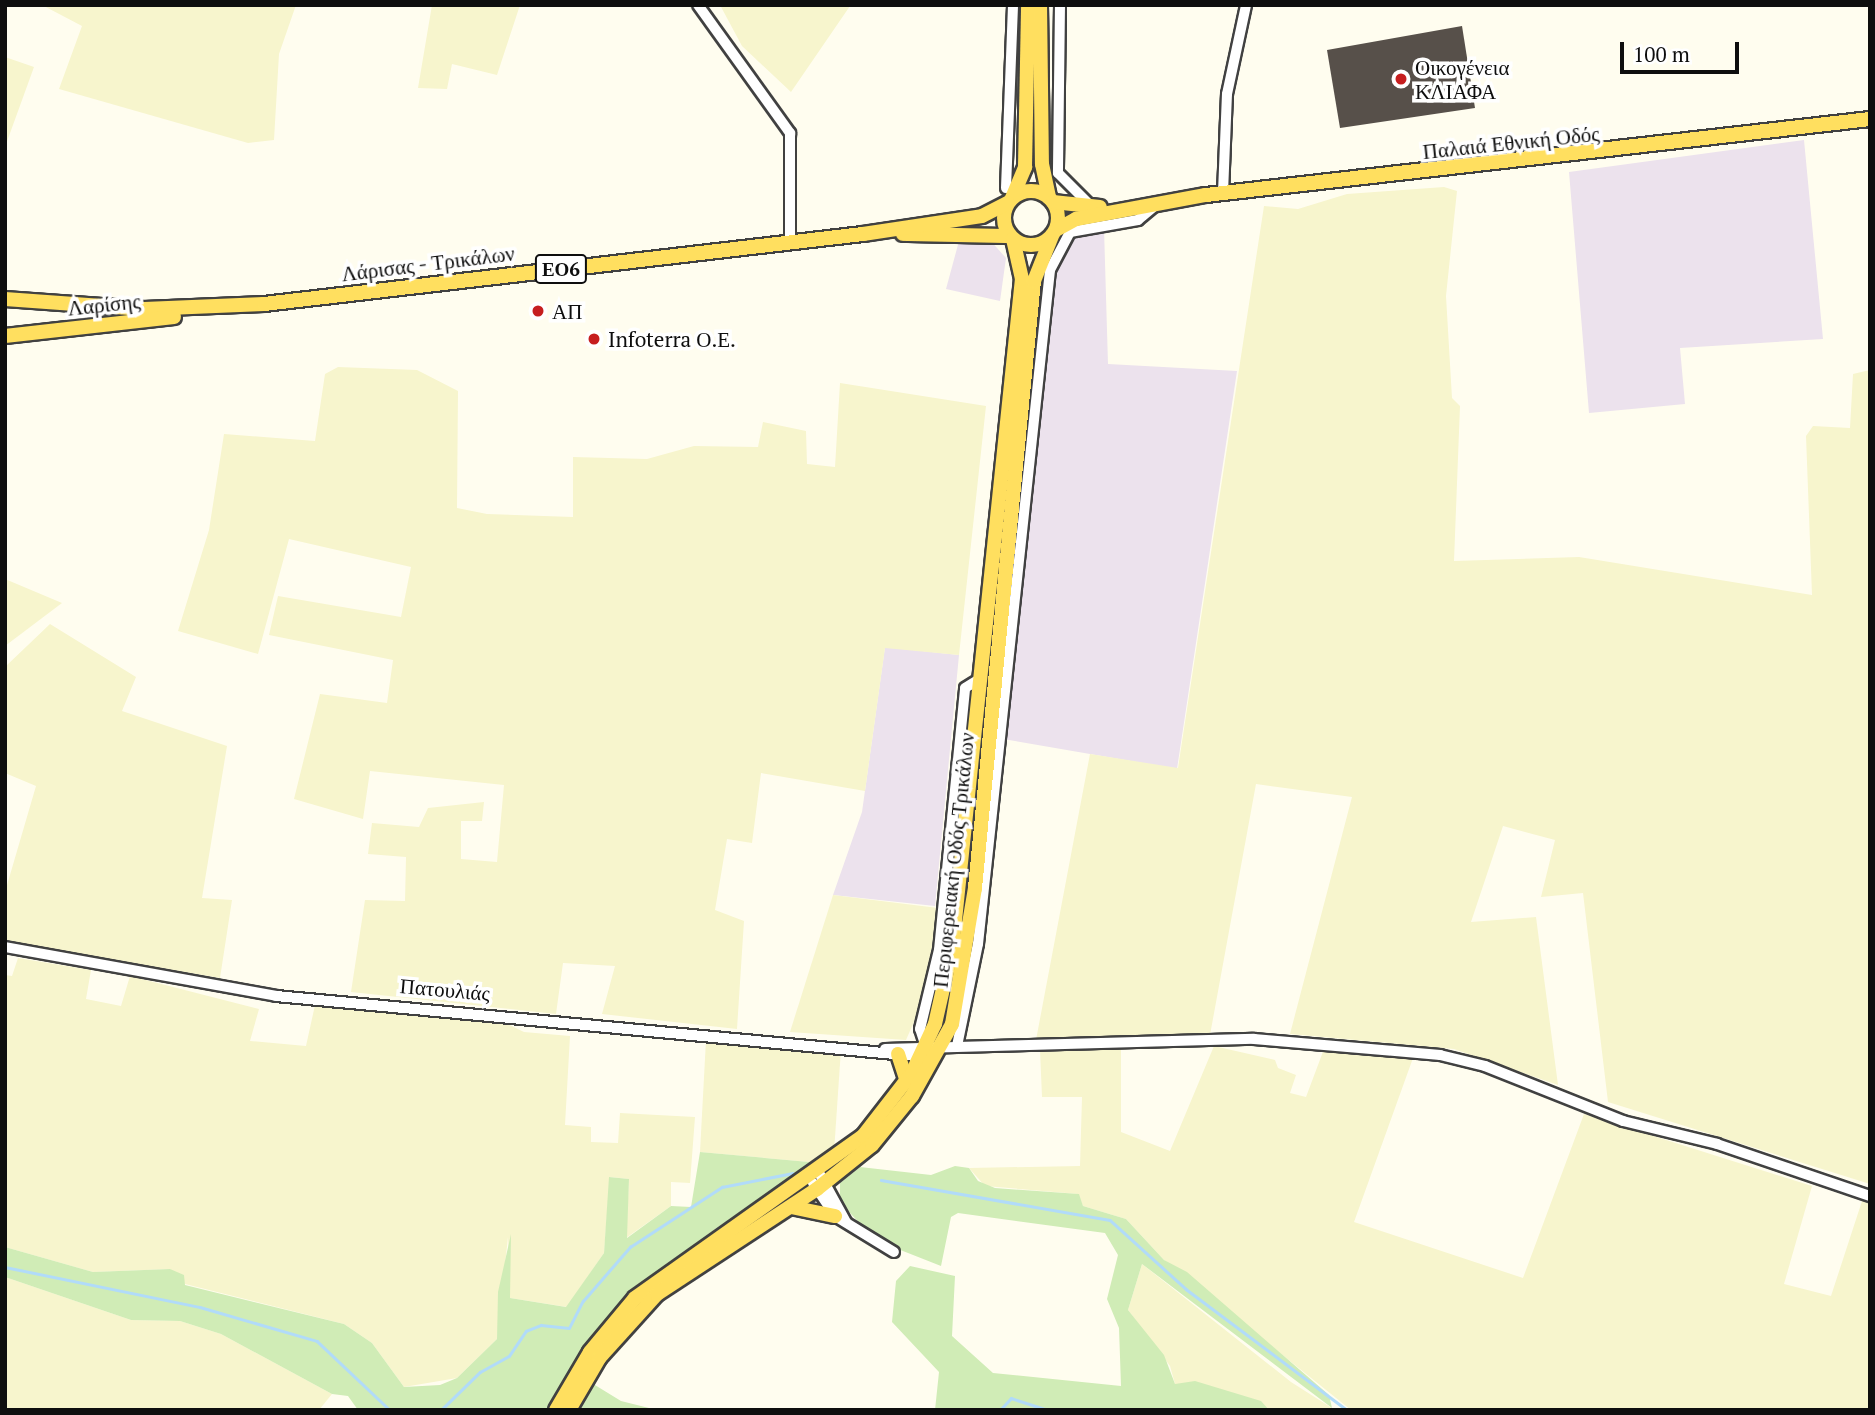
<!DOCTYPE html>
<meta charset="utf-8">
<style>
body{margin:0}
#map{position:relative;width:1875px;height:1415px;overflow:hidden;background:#fffdef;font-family:"PT Serif",serif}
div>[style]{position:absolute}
.industrial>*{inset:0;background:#ece2ed}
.farmland>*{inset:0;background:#f7f5cd}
.green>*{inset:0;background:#d0ecb6}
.stream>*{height:2.5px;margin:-1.25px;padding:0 1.25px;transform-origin:1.25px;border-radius:1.25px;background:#b1dbf9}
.building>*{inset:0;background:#57504a}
.roads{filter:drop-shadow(2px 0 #414141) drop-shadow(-2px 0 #414141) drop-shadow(0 2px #414141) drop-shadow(0 -2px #414141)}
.minor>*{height:10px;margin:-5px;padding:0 5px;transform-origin:5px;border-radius:5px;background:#fff}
.major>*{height:14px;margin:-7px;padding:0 7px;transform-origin:7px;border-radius:7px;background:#ffdf5f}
.major>.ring{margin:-7px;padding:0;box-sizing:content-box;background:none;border:14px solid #ffdf5f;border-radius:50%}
.dots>*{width:19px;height:19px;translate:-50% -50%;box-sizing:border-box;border:4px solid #fff;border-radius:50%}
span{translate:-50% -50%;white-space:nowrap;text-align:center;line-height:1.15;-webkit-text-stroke:7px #fff;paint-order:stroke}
.shield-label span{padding:2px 5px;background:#fff;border:2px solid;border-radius:5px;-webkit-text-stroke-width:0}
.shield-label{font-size:19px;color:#0e0e0e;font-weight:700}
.poi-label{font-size:21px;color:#0e0e0e}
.left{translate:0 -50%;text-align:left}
.street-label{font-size:21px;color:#0e0e0e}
.frame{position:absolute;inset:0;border:7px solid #0e0e0e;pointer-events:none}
.scale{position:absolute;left:1620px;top:42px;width:119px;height:32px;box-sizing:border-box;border:4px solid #0e0e0e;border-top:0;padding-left:9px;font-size:21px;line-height:24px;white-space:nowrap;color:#0e0e0e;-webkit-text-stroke:5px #fff;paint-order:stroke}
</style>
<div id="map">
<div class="industrial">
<div style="clip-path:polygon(1804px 140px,1823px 339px,1680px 348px,1685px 404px,1589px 413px,1569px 172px)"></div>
<div style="clip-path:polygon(1104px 228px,1108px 364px,1237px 371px,1177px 769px,1003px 739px,1053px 272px,1071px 233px)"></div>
<div style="clip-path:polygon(989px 239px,1006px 258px,1000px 301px,946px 289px,959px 241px)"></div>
<div style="clip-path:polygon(885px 647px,959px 655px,935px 906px,833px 895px,862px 812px)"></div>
</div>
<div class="farmland">
<div style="clip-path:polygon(42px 5px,296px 5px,279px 54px,274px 140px,248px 143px,59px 89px,82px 26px)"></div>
<div style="clip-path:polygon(432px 5px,520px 5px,497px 75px,452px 64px,447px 89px,418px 88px)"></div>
<div style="clip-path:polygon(720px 5px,858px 5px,850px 6px,791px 92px,742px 46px)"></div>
<div style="clip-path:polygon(5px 57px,34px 67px,5px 147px)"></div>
<div style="clip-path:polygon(1444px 187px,1457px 191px,1446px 296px,1452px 398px,1460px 406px,1454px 561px,1579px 557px,1812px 595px,1806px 436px,1813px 426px,1850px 428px,1853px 374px,1870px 370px,1870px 1184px,1608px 1102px,1583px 893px,1541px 897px,1555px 840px,1503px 826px,1471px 922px,1536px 917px,1558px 1085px,1454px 1049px,1290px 1034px,1352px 797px,1256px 784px,1210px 1035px,1036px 1040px,1090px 754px,1178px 768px,1264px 206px,1298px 209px,1347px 194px)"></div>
<div style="clip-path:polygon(338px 367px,417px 370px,458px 391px,457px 508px,487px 514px,573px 517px,573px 457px,647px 459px,694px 446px,758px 447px,763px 422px,806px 431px,807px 464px,835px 467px,840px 383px,986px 406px,959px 655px,885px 648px,865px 791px,761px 773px,752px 843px,727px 839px,715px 910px,744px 921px,737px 1029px,602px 1014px,615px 966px,563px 963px,556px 1014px,351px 992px,365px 900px,405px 901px,406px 857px,368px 854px,372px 823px,419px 827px,428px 808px,484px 802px,482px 821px,461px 821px,461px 859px,497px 862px,504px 785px,370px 771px,363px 819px,294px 799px,320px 694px,387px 703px,393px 660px,269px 635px,278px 596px,401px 617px,411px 567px,289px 539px,258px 654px,178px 631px,209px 530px,224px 434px,315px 441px,325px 374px)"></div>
<div style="clip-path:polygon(5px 579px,62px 603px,5px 646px)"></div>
<div style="clip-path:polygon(50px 624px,136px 677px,122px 711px,227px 746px,202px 898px,232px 900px,220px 978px,5px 942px,5px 892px,36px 786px,5px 773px,5px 667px)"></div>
<div style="clip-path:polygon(833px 895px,938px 908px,924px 999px,906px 1040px,790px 1032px)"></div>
<div style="clip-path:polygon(18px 958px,91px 970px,86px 999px,121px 1006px,130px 976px,259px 1009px,250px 1041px,306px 1046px,315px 1005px,499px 1020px,524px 1032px,570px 1036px,565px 1125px,591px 1127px,591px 1142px,618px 1143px,620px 1113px,695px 1117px,690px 1183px,671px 1182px,671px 1206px,626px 1238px,629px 1179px,610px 1177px,604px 1253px,567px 1307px,510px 1298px,508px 1237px,497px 1339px,457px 1378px,404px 1387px,372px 1343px,344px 1324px,185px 1284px,170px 1269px,93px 1272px,5px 1247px,5px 975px,12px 976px)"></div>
<div style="clip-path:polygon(706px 1040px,841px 1049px,834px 1152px,820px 1163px,700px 1152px)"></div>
<div style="clip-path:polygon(1214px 1046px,1275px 1060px,1278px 1068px,1296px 1075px,1290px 1093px,1306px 1097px,1324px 1049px,1413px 1058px,1354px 1222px,1523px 1278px,1584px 1114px,1812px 1186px,1784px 1284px,1831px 1296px,1862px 1201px,1870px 1202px,1870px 1410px,1351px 1410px,1164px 1260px,1126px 1219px,1083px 1206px,1078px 1194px,985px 1186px,969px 1168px,1080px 1166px,1082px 1097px,1042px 1097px,1040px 1050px,1121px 1047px,1121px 1132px,1170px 1151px)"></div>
<div style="clip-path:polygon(1142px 1264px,1291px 1382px,1335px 1410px,1269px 1410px,1203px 1384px,1175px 1384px,1170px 1366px,1128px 1310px)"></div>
<div style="clip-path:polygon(5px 1277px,131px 1320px,180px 1321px,221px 1334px,332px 1394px,319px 1410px,5px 1410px)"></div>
</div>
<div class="green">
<div style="clip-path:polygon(700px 1152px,820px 1163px,715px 1229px,629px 1297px,585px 1348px,550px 1410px,358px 1410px,348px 1396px,332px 1394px,221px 1334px,180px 1321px,131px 1320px,5px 1277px,5px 1247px,93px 1272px,170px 1269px,184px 1275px,185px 1285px,344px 1324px,372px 1343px,404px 1387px,440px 1385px,457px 1378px,497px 1339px,498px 1292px,511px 1234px,510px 1298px,566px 1307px,604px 1253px,609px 1177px,629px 1179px,627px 1238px,671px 1206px,691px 1207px)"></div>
<div style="clip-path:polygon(955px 1166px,969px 1168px,978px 1181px,995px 1188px,1079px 1194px,1083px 1206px,1126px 1219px,1164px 1260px,1187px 1272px,1329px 1395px,1332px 1408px,1142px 1264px,1128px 1310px,1164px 1355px,1175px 1384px,1195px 1381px,1261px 1401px,1269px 1410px,935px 1410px,939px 1372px,892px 1322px,896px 1281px,910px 1266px,955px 1276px,952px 1336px,993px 1373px,1121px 1386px,1119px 1328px,1107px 1299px,1118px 1255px,1105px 1233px,958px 1213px,951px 1217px,941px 1266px,875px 1240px,840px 1202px,840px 1183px,860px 1167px,931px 1175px)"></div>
<div style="clip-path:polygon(590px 1382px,621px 1401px,657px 1410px,576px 1410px)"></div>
</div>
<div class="stream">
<div style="left:881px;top:1180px;width:232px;rotate:9.9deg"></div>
<div style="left:1110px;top:1220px;width:103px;rotate:42.2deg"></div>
<div style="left:1186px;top:1289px;width:201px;rotate:36.9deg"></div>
<div style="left:5px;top:1267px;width:199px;rotate:11.6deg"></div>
<div style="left:200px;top:1307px;width:122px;rotate:16.2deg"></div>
<div style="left:317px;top:1341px;width:100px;rotate:43.4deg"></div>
<div style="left:441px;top:1410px;width:54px;rotate:-44.3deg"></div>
<div style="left:480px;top:1372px;width:33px;rotate:-29deg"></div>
<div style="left:509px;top:1356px;width:30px;rotate:-56deg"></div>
<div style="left:526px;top:1331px;width:16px;rotate:-22deg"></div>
<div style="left:541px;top:1325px;width:28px;rotate:6deg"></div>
<div style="left:569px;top:1328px;width:30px;rotate:-63deg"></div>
<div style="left:583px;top:1301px;width:72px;rotate:-49deg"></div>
<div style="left:630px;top:1247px;width:110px;rotate:-33.1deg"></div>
<div style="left:722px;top:1187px;width:72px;rotate:-11.2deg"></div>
<div style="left:1000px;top:1410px;width:16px;rotate:-47deg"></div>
<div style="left:1011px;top:1398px;width:40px;rotate:18deg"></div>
</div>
<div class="building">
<div style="clip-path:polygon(1462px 26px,1475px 108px,1340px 128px,1327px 50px)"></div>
</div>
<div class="roads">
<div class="minor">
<div style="left:698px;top:5px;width:158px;rotate:54.3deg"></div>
<div style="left:790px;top:133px;width:110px;rotate:90deg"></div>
<div style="left:1060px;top:5px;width:168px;rotate:90.7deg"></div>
<div style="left:1058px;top:173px;width:47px;rotate:45deg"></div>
<div style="left:1006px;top:188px;width:183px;rotate:-87.8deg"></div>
<div style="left:1223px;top:193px;width:99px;rotate:-87.7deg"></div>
<div style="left:1227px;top:94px;width:91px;rotate:-77.9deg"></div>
<div style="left:5px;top:947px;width:275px;rotate:10.2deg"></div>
<div style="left:276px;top:996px;width:653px;rotate:5.36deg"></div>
<div style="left:957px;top:1046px;width:104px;rotate:-78.4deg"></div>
<div style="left:978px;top:944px;width:678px;rotate:-83.9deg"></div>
<div style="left:1050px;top:270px;width:43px;rotate:-62.2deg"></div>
<div style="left:1070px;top:232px;width:69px;rotate:-10deg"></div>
<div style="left:1138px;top:220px;width:25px;rotate:-40deg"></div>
<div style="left:926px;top:1047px;width:19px;rotate:-108deg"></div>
<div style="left:920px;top:1029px;width:81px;rotate:-76.5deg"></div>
<div style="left:939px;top:950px;width:263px;rotate:-84.3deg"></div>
<div style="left:965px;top:688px;width:19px;rotate:-32deg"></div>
<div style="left:885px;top:1049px;width:369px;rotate:-1.6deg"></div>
<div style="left:1254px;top:1039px;width:187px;rotate:4.9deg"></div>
<div style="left:1440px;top:1055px;width:46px;rotate:13.7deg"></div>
<div style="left:1485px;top:1066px;width:149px;rotate:21.7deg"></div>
<div style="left:1623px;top:1121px;width:97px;rotate:13.7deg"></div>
<div style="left:1717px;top:1144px;width:162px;rotate:18.8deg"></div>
<div style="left:818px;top:1171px;width:58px;rotate:61.2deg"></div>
<div style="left:813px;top:1183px;width:40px;rotate:56deg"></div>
<div style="left:835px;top:1216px;width:69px;rotate:31.4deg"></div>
</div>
<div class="major">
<div style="left:1040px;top:5px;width:159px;rotate:89.3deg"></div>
<div style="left:1042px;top:164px;width:35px;rotate:78deg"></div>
<div class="ring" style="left:1004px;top:191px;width:40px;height:40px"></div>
<div style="left:1012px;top:198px;width:34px;rotate:-67deg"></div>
<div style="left:1025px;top:167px;width:162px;rotate:-88.9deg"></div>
<div style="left:1053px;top:202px;width:47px;rotate:6.1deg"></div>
<div style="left:1056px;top:230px;width:23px;rotate:-29deg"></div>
<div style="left:1076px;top:219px;width:132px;rotate:-10.5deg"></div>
<div style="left:1206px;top:195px;width:668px;rotate:-6.53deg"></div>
<div style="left:903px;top:234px;width:107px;rotate:1.1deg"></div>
<div style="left:5px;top:299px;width:139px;rotate:4.1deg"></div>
<div style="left:144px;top:309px;width:120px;rotate:-2.4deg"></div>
<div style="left:264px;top:304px;width:603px;rotate:-6.67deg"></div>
<div style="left:863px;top:234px;width:120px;rotate:-8.6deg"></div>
<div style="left:982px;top:216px;width:29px;rotate:-27deg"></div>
<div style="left:5px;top:336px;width:170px;rotate:-6.4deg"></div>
<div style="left:898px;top:1054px;width:28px;rotate:72deg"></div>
<div style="left:791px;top:1207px;width:45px;rotate:11.6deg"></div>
<div style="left:556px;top:1410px;width:67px;rotate:-59.6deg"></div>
<div style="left:590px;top:1352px;width:70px;rotate:-50.2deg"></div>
<div style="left:635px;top:1298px;width:280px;rotate:-35.4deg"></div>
<div style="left:863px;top:1136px;width:80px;rotate:-52.1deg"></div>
<div style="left:912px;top:1073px;width:54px;rotate:-64.9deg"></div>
<div style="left:935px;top:1024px;width:77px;rotate:-77.2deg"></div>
<div style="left:952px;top:949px;width:674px;rotate:-84.04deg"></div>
<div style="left:1022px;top:279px;width:41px;rotate:-102.7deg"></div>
<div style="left:569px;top:1410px;width:61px;rotate:-59.7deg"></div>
<div style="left:600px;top:1357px;width:85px;rotate:-47.9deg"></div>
<div style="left:657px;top:1294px;width:191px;rotate:-33.3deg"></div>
<div style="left:817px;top:1189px;width:70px;rotate:-38.7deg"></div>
<div style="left:872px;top:1145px;width:63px;rotate:-50.8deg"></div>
<div style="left:912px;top:1096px;width:82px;rotate:-60.9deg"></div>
<div style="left:952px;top:1024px;width:138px;rotate:-80.4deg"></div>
<div style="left:975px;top:888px;width:610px;rotate:-84.45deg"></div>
<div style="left:1034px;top:281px;width:48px;rotate:-68.2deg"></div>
</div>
</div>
<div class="dots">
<div style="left:1401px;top:79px;background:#c61e1f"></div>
<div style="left:538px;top:311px;background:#c61e1f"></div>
<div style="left:594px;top:339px;background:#c61e1f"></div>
</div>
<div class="shield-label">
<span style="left:561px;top:269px">ΕΟ6</span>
</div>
<div class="poi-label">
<span class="left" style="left:1415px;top:79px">Οικογένεια<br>ΚΛΙΑΦΑ</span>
<span class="left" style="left:552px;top:311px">ΑΠ</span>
<span class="left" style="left:608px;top:339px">Infoterra Ο.Ε.</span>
</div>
<div class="street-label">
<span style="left:1511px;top:142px;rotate:-6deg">Παλαιά Εθνική Οδός</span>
<span style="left:428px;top:263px;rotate:-7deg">Λάρισας - Τρικάλων</span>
<span style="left:104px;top:304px;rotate:-6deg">Λαρίσης</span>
<span style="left:953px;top:860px;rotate:-84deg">Περιφερειακή Οδός Τρικάλων</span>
<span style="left:445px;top:989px;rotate:5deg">Πατουλιάς</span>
</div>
<div class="frame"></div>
<div class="scale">100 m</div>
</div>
